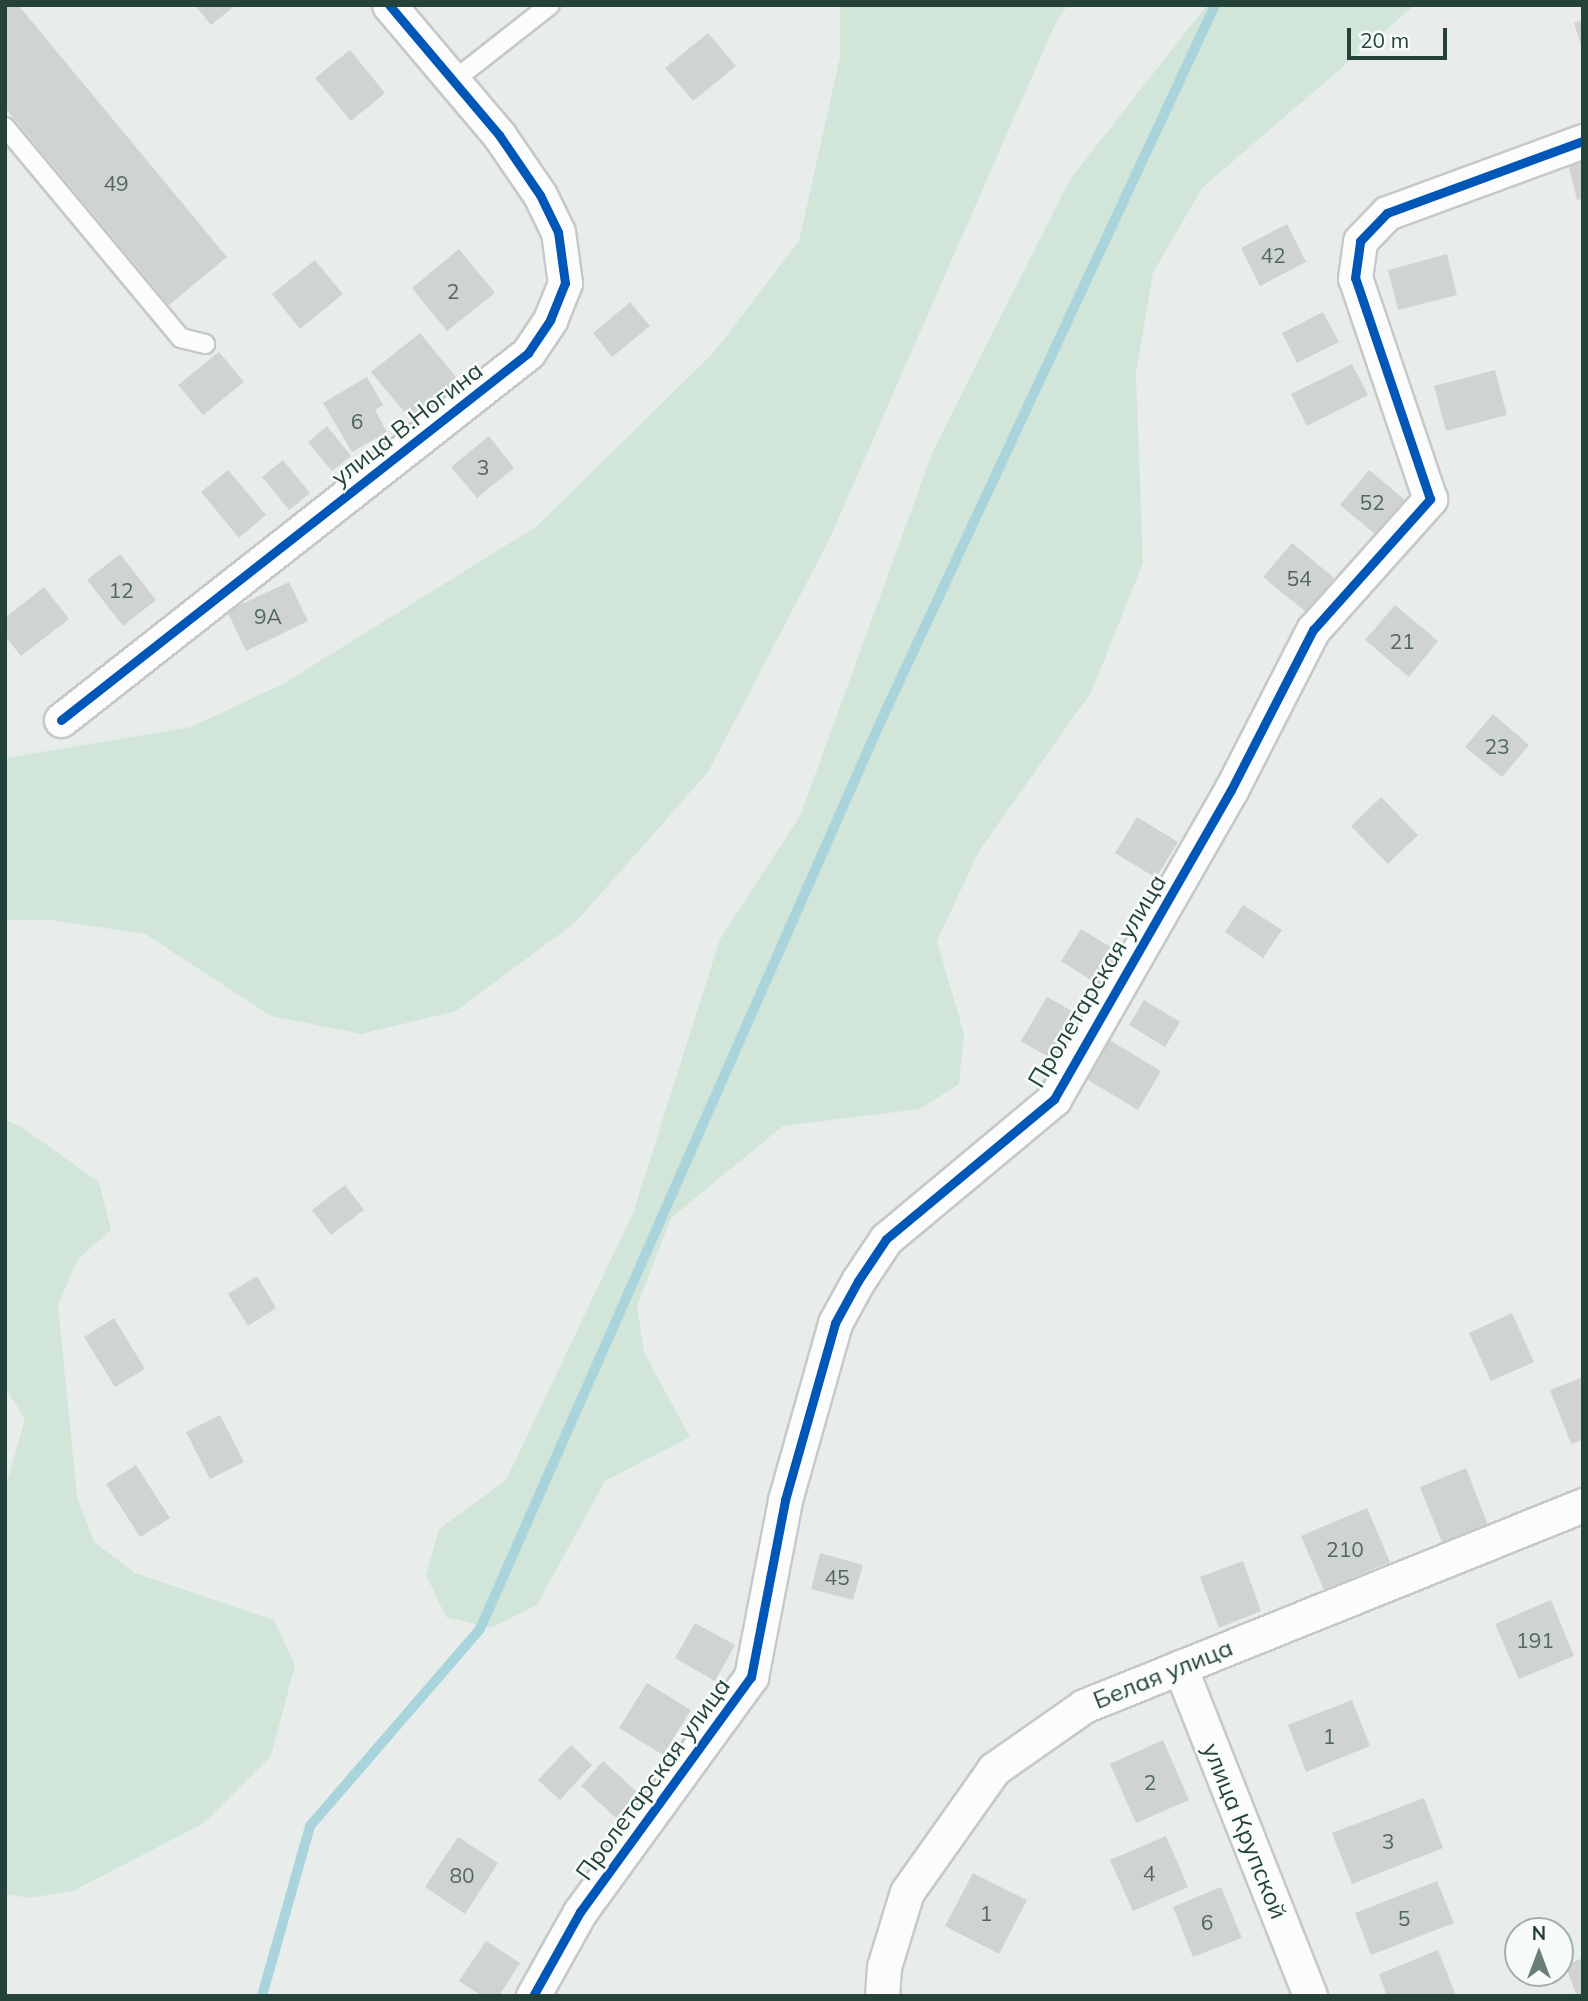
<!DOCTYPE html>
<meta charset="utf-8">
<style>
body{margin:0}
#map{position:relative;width:1588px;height:2001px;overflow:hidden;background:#e8edeb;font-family:Mulish,sans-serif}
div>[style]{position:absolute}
.green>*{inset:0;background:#d1e6d8}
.stream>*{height:10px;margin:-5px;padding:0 5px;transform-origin:5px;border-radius:5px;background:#a9d4db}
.building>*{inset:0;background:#cfd4d2}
.roads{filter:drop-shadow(2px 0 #c5cac8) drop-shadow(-2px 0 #c5cac8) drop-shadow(0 2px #c5cac8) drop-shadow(0 -2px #c5cac8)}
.service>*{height:18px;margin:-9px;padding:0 9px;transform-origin:9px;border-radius:9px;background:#fcfcfc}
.minor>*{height:33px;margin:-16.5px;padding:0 16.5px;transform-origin:16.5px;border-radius:16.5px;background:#fcfcfc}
.cycleway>*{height:9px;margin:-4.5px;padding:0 4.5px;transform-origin:4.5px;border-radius:4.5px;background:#0057b8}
span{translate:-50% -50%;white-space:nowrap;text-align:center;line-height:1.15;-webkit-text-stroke:5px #f7fbf9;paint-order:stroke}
.number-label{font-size:21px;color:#506761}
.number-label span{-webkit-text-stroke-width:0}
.street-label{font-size:24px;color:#24423a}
.frame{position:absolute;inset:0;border:7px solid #24423a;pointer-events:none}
.north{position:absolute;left:1504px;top:1917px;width:70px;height:70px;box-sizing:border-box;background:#f7fbf9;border:2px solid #a3b1ad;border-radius:50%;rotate:0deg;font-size:19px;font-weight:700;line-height:28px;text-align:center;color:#24423a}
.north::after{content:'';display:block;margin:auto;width:24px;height:32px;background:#697e78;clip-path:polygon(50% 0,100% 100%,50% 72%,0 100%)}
.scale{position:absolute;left:1347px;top:28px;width:100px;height:32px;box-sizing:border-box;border:4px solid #24423a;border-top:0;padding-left:9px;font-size:21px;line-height:24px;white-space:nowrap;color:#24423a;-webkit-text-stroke:5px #f7fbf9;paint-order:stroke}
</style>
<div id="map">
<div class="green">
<div style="clip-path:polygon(840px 5px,1068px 5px,1056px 22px,829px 540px,708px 772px,576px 922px,456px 1011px,361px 1034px,271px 1016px,145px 934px,51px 920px,5px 920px,5px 758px,191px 727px,283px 684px,537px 526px,713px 353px,799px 241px,840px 57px)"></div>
<div style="clip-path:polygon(1207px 5px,1415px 5px,1202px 188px,1153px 273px,1136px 373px,1143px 563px,1092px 691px,979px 851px,937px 941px,964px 1034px,959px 1084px,920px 1109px,783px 1126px,671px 1218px,637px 1306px,644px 1352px,690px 1437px,605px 1481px,537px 1605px,491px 1628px,446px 1617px,426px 1575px,439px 1529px,506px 1480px,633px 1213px,720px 939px,800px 816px,933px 451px,1070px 179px)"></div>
<div style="clip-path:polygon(5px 1120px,20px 1126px,99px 1182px,111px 1230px,77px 1260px,58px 1306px,77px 1497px,94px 1542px,135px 1573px,274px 1620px,295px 1665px,271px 1756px,204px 1823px,73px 1891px,29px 1898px,5px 1894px,5px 1489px,25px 1419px,5px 1387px)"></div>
</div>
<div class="stream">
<div style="left:262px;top:1996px;width:177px;rotate:-74.2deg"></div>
<div style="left:310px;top:1826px;width:260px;rotate:-49.2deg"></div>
<div style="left:480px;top:1629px;width:990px;rotate:-66.18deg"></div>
<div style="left:880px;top:723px;width:792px;rotate:-64.99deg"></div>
</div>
<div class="building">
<div style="clip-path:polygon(5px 5px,18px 5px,227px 257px,169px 305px,5px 108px)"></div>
<div style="clip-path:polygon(195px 5px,236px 5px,211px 25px)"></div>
<div style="clip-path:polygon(1583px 20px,1583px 48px,1582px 48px,1574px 23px)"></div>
<div style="clip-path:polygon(708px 33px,736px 66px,693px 101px,665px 68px)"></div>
<div style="clip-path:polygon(350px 50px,385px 93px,351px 121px,315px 78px)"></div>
<div style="clip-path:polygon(1583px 159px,1583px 199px,1577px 200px,1568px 163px)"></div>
<div style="clip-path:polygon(1287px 224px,1306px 262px,1260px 286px,1241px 248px)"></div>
<div style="clip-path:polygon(459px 249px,495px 293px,447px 331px,412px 288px)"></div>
<div style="clip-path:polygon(1447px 254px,1457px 295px,1398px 310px,1388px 270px)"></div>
<div style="clip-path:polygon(315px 260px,343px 294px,300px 329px,272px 294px)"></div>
<div style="clip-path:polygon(630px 302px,650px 326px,612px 357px,593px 333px)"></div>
<div style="clip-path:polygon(1323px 312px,1339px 342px,1297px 363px,1282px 333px)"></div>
<div style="clip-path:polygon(420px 333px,460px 382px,412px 421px,371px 372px)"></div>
<div style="clip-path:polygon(219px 352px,244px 382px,203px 415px,178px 385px)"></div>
<div style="clip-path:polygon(1352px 364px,1368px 395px,1307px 426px,1291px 394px)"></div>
<div style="clip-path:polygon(1495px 370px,1507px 415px,1446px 431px,1434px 386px)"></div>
<div style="clip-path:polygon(367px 377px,383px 405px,375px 410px,387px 432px,352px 452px,323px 403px)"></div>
<div style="clip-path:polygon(327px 426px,351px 456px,332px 471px,308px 442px)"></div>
<div style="clip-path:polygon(489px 436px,514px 468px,477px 498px,451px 467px)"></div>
<div style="clip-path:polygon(283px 460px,310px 493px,289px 510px,262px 477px)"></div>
<div style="clip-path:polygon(228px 470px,266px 515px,239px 538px,201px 492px)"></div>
<div style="clip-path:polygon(1369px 470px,1405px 500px,1375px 534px,1340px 505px)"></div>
<div style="clip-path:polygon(1292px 543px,1334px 578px,1306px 612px,1263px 577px)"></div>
<div style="clip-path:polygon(120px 554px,156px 600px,123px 626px,87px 580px)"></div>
<div style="clip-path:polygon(289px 582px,308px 621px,246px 651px,227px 611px)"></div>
<div style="clip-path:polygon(44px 587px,69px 619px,21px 656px,5px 636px,5px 618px)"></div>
<div style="clip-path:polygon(1395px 605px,1438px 641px,1409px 677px,1365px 640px)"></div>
<div style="clip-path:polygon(1493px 714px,1529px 745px,1502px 777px,1465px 747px)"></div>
<div style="clip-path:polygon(1381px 797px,1418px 835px,1388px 864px,1351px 826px)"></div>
<div style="clip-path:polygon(1137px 817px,1178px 842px,1156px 878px,1115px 853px)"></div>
<div style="clip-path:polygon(1243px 905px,1282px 930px,1263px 958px,1225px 932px)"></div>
<div style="clip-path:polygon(1081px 929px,1122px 954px,1102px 987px,1061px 961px)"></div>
<div style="clip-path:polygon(1047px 997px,1084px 1018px,1057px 1062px,1021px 1041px)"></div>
<div style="clip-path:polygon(1144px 1000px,1180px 1022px,1165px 1047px,1129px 1025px)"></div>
<div style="clip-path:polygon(1106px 1038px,1161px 1071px,1138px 1110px,1083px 1077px)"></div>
<div style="clip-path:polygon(345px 1185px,364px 1210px,331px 1235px,312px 1210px)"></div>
<div style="clip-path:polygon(257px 1276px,276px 1308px,248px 1326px,228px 1294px)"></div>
<div style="clip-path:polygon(1512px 1313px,1534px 1362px,1491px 1381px,1469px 1333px)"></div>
<div style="clip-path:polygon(114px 1318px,145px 1369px,115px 1387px,84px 1337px)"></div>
<div style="clip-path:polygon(1583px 1377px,1583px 1440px,1571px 1444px,1550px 1390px)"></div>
<div style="clip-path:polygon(220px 1415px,244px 1462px,210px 1479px,186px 1432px)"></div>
<div style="clip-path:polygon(136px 1465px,170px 1518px,140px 1537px,106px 1484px)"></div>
<div style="clip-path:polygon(1466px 1468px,1488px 1525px,1442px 1542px,1420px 1487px)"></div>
<div style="clip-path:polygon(1367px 1508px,1390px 1562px,1324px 1590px,1301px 1536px)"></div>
<div style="clip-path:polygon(820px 1553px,863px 1565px,853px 1600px,811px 1589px)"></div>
<div style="clip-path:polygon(1243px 1561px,1261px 1611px,1219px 1628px,1200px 1577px)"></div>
<div style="clip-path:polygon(1551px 1600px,1574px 1656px,1519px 1679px,1495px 1624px)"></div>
<div style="clip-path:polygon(695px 1623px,735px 1645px,715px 1681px,675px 1658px)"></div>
<div style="clip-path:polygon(647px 1683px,691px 1710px,663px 1755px,619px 1728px)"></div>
<div style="clip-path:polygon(1352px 1700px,1370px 1746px,1306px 1772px,1288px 1725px)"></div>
<div style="clip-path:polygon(1163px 1740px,1189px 1800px,1136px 1823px,1110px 1764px)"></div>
<div style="clip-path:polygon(571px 1745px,592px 1765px,560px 1800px,538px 1780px)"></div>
<div style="clip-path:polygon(603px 1761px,638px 1793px,616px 1818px,581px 1786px)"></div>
<div style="clip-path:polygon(1424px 1798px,1443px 1848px,1352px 1884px,1332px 1833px)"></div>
<div style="clip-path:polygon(1166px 1836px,1188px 1887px,1133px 1911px,1110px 1860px)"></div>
<div style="clip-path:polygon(458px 1837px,498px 1863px,465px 1914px,425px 1887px)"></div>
<div style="clip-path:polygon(973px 1873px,1027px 1900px,999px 1954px,945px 1926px)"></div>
<div style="clip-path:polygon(1437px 1881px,1454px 1923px,1371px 1955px,1355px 1913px)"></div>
<div style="clip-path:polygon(1221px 1887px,1242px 1938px,1193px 1957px,1173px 1907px)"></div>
<div style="clip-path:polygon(486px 1941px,520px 1963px,499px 1996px,482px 1996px,459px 1981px)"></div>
<div style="clip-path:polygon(1438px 1950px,1456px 1996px,1387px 1996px,1379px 1974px)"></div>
<div style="clip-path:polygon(1583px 1958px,1583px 1996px,1577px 1996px,1565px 1965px)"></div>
</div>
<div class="roads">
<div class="service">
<div style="left:453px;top:81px;width:123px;rotate:-38.1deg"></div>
<div style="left:5px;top:127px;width:275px;rotate:50.2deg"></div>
<div style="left:181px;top:338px;width:25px;rotate:14deg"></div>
</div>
<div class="minor">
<div style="left:61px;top:720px;width:594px;rotate:-38.16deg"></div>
<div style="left:528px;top:353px;width:40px;rotate:-56deg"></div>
<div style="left:550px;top:320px;width:40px;rotate:-68deg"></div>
<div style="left:565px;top:283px;width:51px;rotate:-97.8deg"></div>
<div style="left:558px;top:232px;width:41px;rotate:-115.9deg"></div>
<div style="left:540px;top:195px;width:73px;rotate:-124.3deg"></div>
<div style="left:499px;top:135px;width:170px;rotate:-130.2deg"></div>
<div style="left:1180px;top:1667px;width:354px;rotate:68.4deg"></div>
<div style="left:533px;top:1996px;width:96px;rotate:-60.8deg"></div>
<div style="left:580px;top:1912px;width:291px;rotate:-54deg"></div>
<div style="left:751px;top:1677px;width:180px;rotate:-79.1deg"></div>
<div style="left:785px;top:1500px;width:184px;rotate:-74.2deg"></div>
<div style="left:835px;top:1323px;width:48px;rotate:-61.3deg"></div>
<div style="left:858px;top:1281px;width:50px;rotate:-56.3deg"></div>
<div style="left:886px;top:1239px;width:219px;rotate:-39.8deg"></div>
<div style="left:1054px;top:1099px;width:356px;rotate:-60.2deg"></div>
<div style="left:1231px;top:790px;width:180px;rotate:-62.9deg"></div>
<div style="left:1313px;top:630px;width:176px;rotate:-48.2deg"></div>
<div style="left:1430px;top:499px;width:233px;rotate:-108.7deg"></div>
<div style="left:1355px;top:278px;width:37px;rotate:-82deg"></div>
<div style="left:1360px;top:241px;width:39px;rotate:-46deg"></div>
<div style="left:1387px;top:213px;width:209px;rotate:-20.2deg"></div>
<div style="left:882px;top:1996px;width:29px;rotate:-86deg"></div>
<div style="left:884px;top:1967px;width:78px;rotate:-73deg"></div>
<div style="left:907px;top:1892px;width:151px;rotate:-54.7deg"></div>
<div style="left:994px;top:1769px;width:110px;rotate:-35deg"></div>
<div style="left:1084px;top:1706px;width:538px;rotate:-21.94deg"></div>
</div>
</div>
<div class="cycleway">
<div style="left:61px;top:720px;width:594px;rotate:-38.16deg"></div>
<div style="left:528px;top:353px;width:40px;rotate:-56deg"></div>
<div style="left:550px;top:320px;width:40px;rotate:-68deg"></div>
<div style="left:565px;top:283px;width:51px;rotate:-97.8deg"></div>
<div style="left:558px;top:232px;width:41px;rotate:-115.9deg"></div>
<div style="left:540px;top:195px;width:73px;rotate:-124.3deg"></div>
<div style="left:499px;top:135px;width:170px;rotate:-130.2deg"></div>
<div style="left:533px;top:1996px;width:96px;rotate:-60.8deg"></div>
<div style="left:580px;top:1912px;width:291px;rotate:-54deg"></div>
<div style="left:751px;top:1677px;width:180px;rotate:-79.1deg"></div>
<div style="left:785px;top:1500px;width:184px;rotate:-74.2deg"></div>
<div style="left:835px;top:1323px;width:48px;rotate:-61.3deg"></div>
<div style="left:858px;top:1281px;width:50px;rotate:-56.3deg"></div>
<div style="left:886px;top:1239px;width:219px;rotate:-39.8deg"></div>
<div style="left:1054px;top:1099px;width:356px;rotate:-60.2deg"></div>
<div style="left:1231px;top:790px;width:180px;rotate:-62.9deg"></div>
<div style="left:1313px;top:630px;width:176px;rotate:-48.2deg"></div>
<div style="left:1430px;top:499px;width:233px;rotate:-108.7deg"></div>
<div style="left:1355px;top:278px;width:37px;rotate:-82deg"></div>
<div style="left:1360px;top:241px;width:39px;rotate:-46deg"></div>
<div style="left:1387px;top:213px;width:209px;rotate:-20.2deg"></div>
</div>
<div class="number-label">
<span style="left:116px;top:183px">49</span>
<span style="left:1273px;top:255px">42</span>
<span style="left:453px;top:291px">2</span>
<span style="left:357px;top:421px">6</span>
<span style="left:483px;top:467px">3</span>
<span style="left:1372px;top:502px">52</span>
<span style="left:1299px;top:578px">54</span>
<span style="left:121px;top:590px">12</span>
<span style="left:268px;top:616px">9А</span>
<span style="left:1402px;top:641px">21</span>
<span style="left:1497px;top:746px">23</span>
<span style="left:1345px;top:1549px">210</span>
<span style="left:837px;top:1577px">45</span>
<span style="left:1535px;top:1640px">191</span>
<span style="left:1329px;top:1736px">1</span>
<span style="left:1150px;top:1782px">2</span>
<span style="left:1388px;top:1841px">3</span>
<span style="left:1149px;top:1873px">4</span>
<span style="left:462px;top:1875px">80</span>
<span style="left:986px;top:1913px">1</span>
<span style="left:1404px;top:1918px">5</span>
<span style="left:1207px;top:1922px">6</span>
</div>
<div class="street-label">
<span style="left:407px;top:424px;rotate:-38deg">улица В.Ногина</span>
<span style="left:1097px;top:981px;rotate:-59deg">Пролетарская улица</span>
<span style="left:1163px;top:1674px;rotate:-22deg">Белая улица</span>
<span style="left:653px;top:1779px;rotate:-54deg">Пролетарская улица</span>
<span style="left:1245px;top:1831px;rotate:68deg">улица Крупской</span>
</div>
<div class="frame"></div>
<div class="north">N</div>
<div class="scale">20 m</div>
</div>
